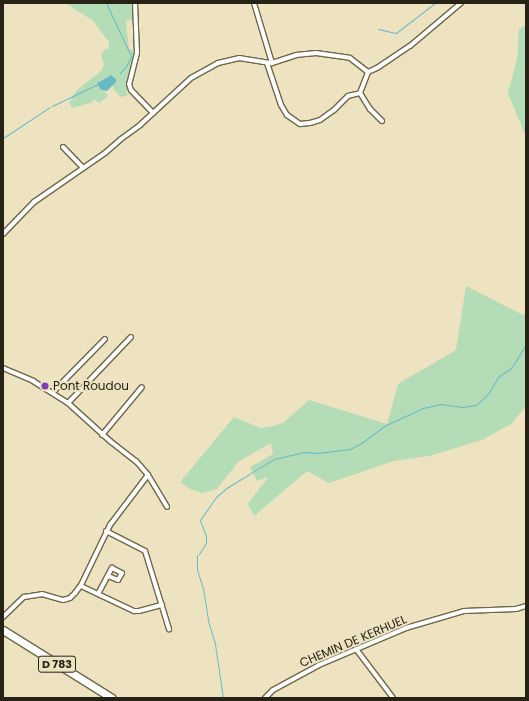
<!DOCTYPE html>
<style>
body{margin:0}
#map{position:relative;width:529px;height:701px;overflow:hidden;background:#ede3c1;font-family:Poppins,sans-serif}
div>[style]{position:absolute}
.green>*{inset:0;background:#b4dcb7}
.water>*{inset:0;background:#68bac4}
.stream>*{height:1px;margin:-0.5px;padding:0 0.5px;transform-origin:0.5px;border-radius:0.5px;background:#68bac4}
.roads{filter:drop-shadow(1px 0 #6f6648) drop-shadow(-1px 0 #6f6648) drop-shadow(0 1px #6f6648) drop-shadow(0 -1px #6f6648)}
.street>*{height:4px;margin:-2px;padding:0 2px;transform-origin:2px;border-radius:2px;background:#fff}
.primary>*{height:7px;margin:-3.5px;padding:0 3.5px;transform-origin:3.5px;border-radius:3.5px;background:#fff}
.dots>*{width:11px;height:11px;translate:-50% -50%;box-sizing:border-box;border:2px solid #ede3c1;border-radius:50%}
span{translate:-50% -50%;white-space:nowrap;text-align:center;line-height:1.15;-webkit-text-stroke:4px #ede3c1;paint-order:stroke}
.shield-label span{padding:1px 3px;background:#ede3c1;border:1px solid;border-radius:3px;-webkit-text-stroke-width:0}
.shield-label{font-size:11px;color:#262215;font-weight:700}
.poi-label{font-size:12px;color:#262215}
.left{translate:0 -50%;text-align:left}
.street-label{font-size:12px;color:#262215}
.frame{position:absolute;inset:0;border:4px solid #262215;pointer-events:none}
</style>
<div id="map">
<div class="green">
<div style="clip-path:polygon(65px 3px,134px 3px,136px 18px,126px 21px,129px 49px,140px 52px,135px 70px,131px 72px,127px 83px,128px 90px,126px 92px,129px 95px,121px 97px,114px 90px,113px 85px,116px 79px,111px 75px,99px 81px,101px 90px,105px 92px,108px 96px,99px 103px,93px 99px,93px 102px,73px 108px,69px 103px,76px 91px,102px 70px,104px 64px,101px 55px,105px 49px,109px 49px,109px 42px,92px 20px)"></div>
<div style="clip-path:polygon(526px 25px,526px 137px,508px 93px,517px 59px,519px 29px)"></div>
<div style="clip-path:polygon(466px 286px,523px 315px,526px 313px,526px 406px,511px 424px,482px 440px,429px 456px,394px 461px,329px 483px,307px 471px,254px 516px,248px 504px,268px 477px,257px 481px,250px 467px,273px 454px,271px 443px,238px 462px,217px 489px,202px 493px,190px 489px,180px 482px,234px 417px,261px 428px,273px 426px,283px 423px,309px 400px,387px 424px,398px 384px,456px 350px)"></div>
</div>
<div class="water">
<div style="clip-path:polygon(111px 75px,116px 79px,116px 82px,107px 91px,101px 90px,97px 83px)"></div>
</div>
<div class="stream">
<div style="left:106px;top:3px;width:59px;rotate:64.7deg"></div>
<div style="left:131px;top:56px;width:10px;rotate:114deg"></div>
<div style="left:127px;top:65px;width:11px;rotate:131deg"></div>
<div style="left:378px;top:29px;width:18px;rotate:13deg"></div>
<div style="left:396px;top:33px;width:49px;rotate:-37.6deg"></div>
<div style="left:52px;top:106px;width:51px;rotate:-25.6deg"></div>
<div style="left:3px;top:138px;width:56px;rotate:-33.4deg"></div>
<div style="left:199px;top:554px;width:13px;rotate:-58deg"></div>
<div style="left:206px;top:543px;width:7px;rotate:-90deg"></div>
<div style="left:206px;top:536px;width:17px;rotate:-111deg"></div>
<div style="left:200px;top:520px;width:28px;rotate:-55deg"></div>
<div style="left:216px;top:497px;width:16px;rotate:-40deg"></div>
<div style="left:228px;top:487px;width:54px;rotate:-31.3deg"></div>
<div style="left:274px;top:459px;width:31px;rotate:-13deg"></div>
<div style="left:304px;top:452px;width:14px;rotate:4deg"></div>
<div style="left:318px;top:453px;width:32px;rotate:-7deg"></div>
<div style="left:350px;top:449px;width:15px;rotate:-28deg"></div>
<div style="left:363px;top:442px;width:26px;rotate:-37deg"></div>
<div style="left:384px;top:426px;width:43px;rotate:-24.8deg"></div>
<div style="left:423px;top:408px;width:18px;rotate:-13deg"></div>
<div style="left:441px;top:404px;width:22px;rotate:8deg"></div>
<div style="left:463px;top:407px;width:13px;rotate:-9deg"></div>
<div style="left:476px;top:405px;width:16px;rotate:-43deg"></div>
<div style="left:488px;top:394px;width:21px;rotate:-59deg"></div>
<div style="left:499px;top:376px;width:13px;rotate:-32deg"></div>
<div style="left:510px;top:369px;width:10px;rotate:-53deg"></div>
<div style="left:516px;top:361px;width:20px;rotate:-60deg"></div>
<div style="left:197px;top:555px;width:15px;rotate:90deg"></div>
<div style="left:197px;top:570px;width:19px;rotate:72deg"></div>
<div style="left:203px;top:588px;width:36px;rotate:81deg"></div>
<div style="left:209px;top:624px;width:21px;rotate:73deg"></div>
<div style="left:215px;top:644px;width:55px;rotate:81.6deg"></div>
</div>
<div class="roads">
<div class="street">
<div style="left:135px;top:3px;width:50px;rotate:87.7deg"></div>
<div style="left:137px;top:53px;width:32px;rotate:104deg"></div>
<div style="left:129px;top:84px;width:6px;rotate:72deg"></div>
<div style="left:131px;top:90px;width:32px;rotate:46deg"></div>
<div style="left:254px;top:3px;width:63px;rotate:73.3deg"></div>
<div style="left:267px;top:63px;width:44px;rotate:71.6deg"></div>
<div style="left:281px;top:105px;width:12px;rotate:59deg"></div>
<div style="left:287px;top:115px;width:16px;rotate:35deg"></div>
<div style="left:300px;top:124px;width:10px;rotate:-6deg"></div>
<div style="left:310px;top:123px;width:10px;rotate:-17deg"></div>
<div style="left:320px;top:120px;width:17px;rotate:-36deg"></div>
<div style="left:334px;top:110px;width:20px;rotate:-45deg"></div>
<div style="left:348px;top:96px;width:12px;rotate:-14deg"></div>
<div style="left:360px;top:93px;width:22px;rotate:-69deg"></div>
<div style="left:368px;top:72px;width:10px;rotate:-24deg"></div>
<div style="left:377px;top:68px;width:40px;rotate:-34deg"></div>
<div style="left:410px;top:46px;width:67px;rotate:-40.1deg"></div>
<div style="left:360px;top:93px;width:19px;rotate:58deg"></div>
<div style="left:370px;top:109px;width:17px;rotate:45deg"></div>
<div style="left:63px;top:147px;width:29px;rotate:46deg"></div>
<div style="left:3px;top:234px;width:45px;rotate:-45.9deg"></div>
<div style="left:34px;top:202px;width:86px;rotate:-34.6deg"></div>
<div style="left:105px;top:153px;width:21px;rotate:-41deg"></div>
<div style="left:121px;top:139px;width:24px;rotate:-36deg"></div>
<div style="left:140px;top:125px;width:69px;rotate:-42.7deg"></div>
<div style="left:191px;top:78px;width:31px;rotate:-29deg"></div>
<div style="left:218px;top:63px;width:22px;rotate:-13deg"></div>
<div style="left:239px;top:58px;width:33px;rotate:9deg"></div>
<div style="left:272px;top:63px;width:25px;rotate:-18deg"></div>
<div style="left:296px;top:55px;width:20px;rotate:-6deg"></div>
<div style="left:316px;top:53px;width:34px;rotate:8deg"></div>
<div style="left:350px;top:58px;width:23px;rotate:38deg"></div>
<div style="left:3px;top:368px;width:33px;rotate:23deg"></div>
<div style="left:33px;top:381px;width:41px;rotate:32.2deg"></div>
<div style="left:68px;top:403px;width:57px;rotate:42.1deg"></div>
<div style="left:110px;top:441px;width:33px;rotate:38deg"></div>
<div style="left:136px;top:461px;width:18px;rotate:49deg"></div>
<div style="left:148px;top:475px;width:37px;rotate:59deg"></div>
<div style="left:53px;top:392px;width:74px;rotate:-45.5deg"></div>
<div style="left:68px;top:403px;width:91px;rotate:-46.3deg"></div>
<div style="left:102px;top:435px;width:62px;rotate:-50.2deg"></div>
<div style="left:106px;top:531px;width:44px;rotate:27.1deg"></div>
<div style="left:145px;top:551px;width:82px;rotate:72.9deg"></div>
<div style="left:81px;top:586px;width:59px;rotate:25.3deg"></div>
<div style="left:134px;top:611px;width:5px"></div>
<div style="left:139px;top:611px;width:24px;rotate:-15deg"></div>
<div style="left:98px;top:594px;width:30px;rotate:-62deg"></div>
<div style="left:112px;top:568px;width:11px;rotate:27deg"></div>
<div style="left:122px;top:573px;width:8px;rotate:120deg"></div>
<div style="left:118px;top:580px;width:11px;rotate:-158deg"></div>
<div style="left:3px;top:617px;width:29px;rotate:-44deg"></div>
<div style="left:24px;top:597px;width:18px;rotate:-9deg"></div>
<div style="left:42px;top:594px;width:22px;rotate:16deg"></div>
<div style="left:63px;top:600px;width:7px;rotate:-16deg"></div>
<div style="left:70px;top:598px;width:7px;rotate:-45deg"></div>
<div style="left:75px;top:593px;width:10px;rotate:-53deg"></div>
<div style="left:81px;top:585px;width:67px;rotate:-64.2deg"></div>
<div style="left:110px;top:525px;width:63px;rotate:-52.8deg"></div>
<div style="left:356px;top:649px;width:61px;rotate:52.9deg"></div>
<div style="left:265px;top:698px;width:11px;rotate:-45deg"></div>
<div style="left:273px;top:690px;width:52px;rotate:-28.5deg"></div>
<div style="left:319px;top:665px;width:95px;rotate:-23deg"></div>
<div style="left:406px;top:628px;width:60px;rotate:-16.3deg"></div>
<div style="left:464px;top:611px;width:52px;rotate:-2.2deg"></div>
<div style="left:516px;top:609px;width:10px;rotate:-17deg"></div>
</div>
<div class="primary">
<div style="left:3px;top:630px;width:128px;rotate:32deg"></div>
</div>
</div>
<div class="dots">
<div style="left:45px;top:386px;background:#7c3fb5"></div>
</div>
<div class="shield-label">
<span style="left:57px;top:664px">D 783</span>
</div>
<div class="poi-label">
<span class="left" style="left:53px;top:386px">Pont Roudou</span>
</div>
<div class="street-label">
<span style="left:353px;top:641px;rotate:-23deg">CHEMIN DE KERHUEL</span>
</div>
<div class="frame"></div>
</div>
